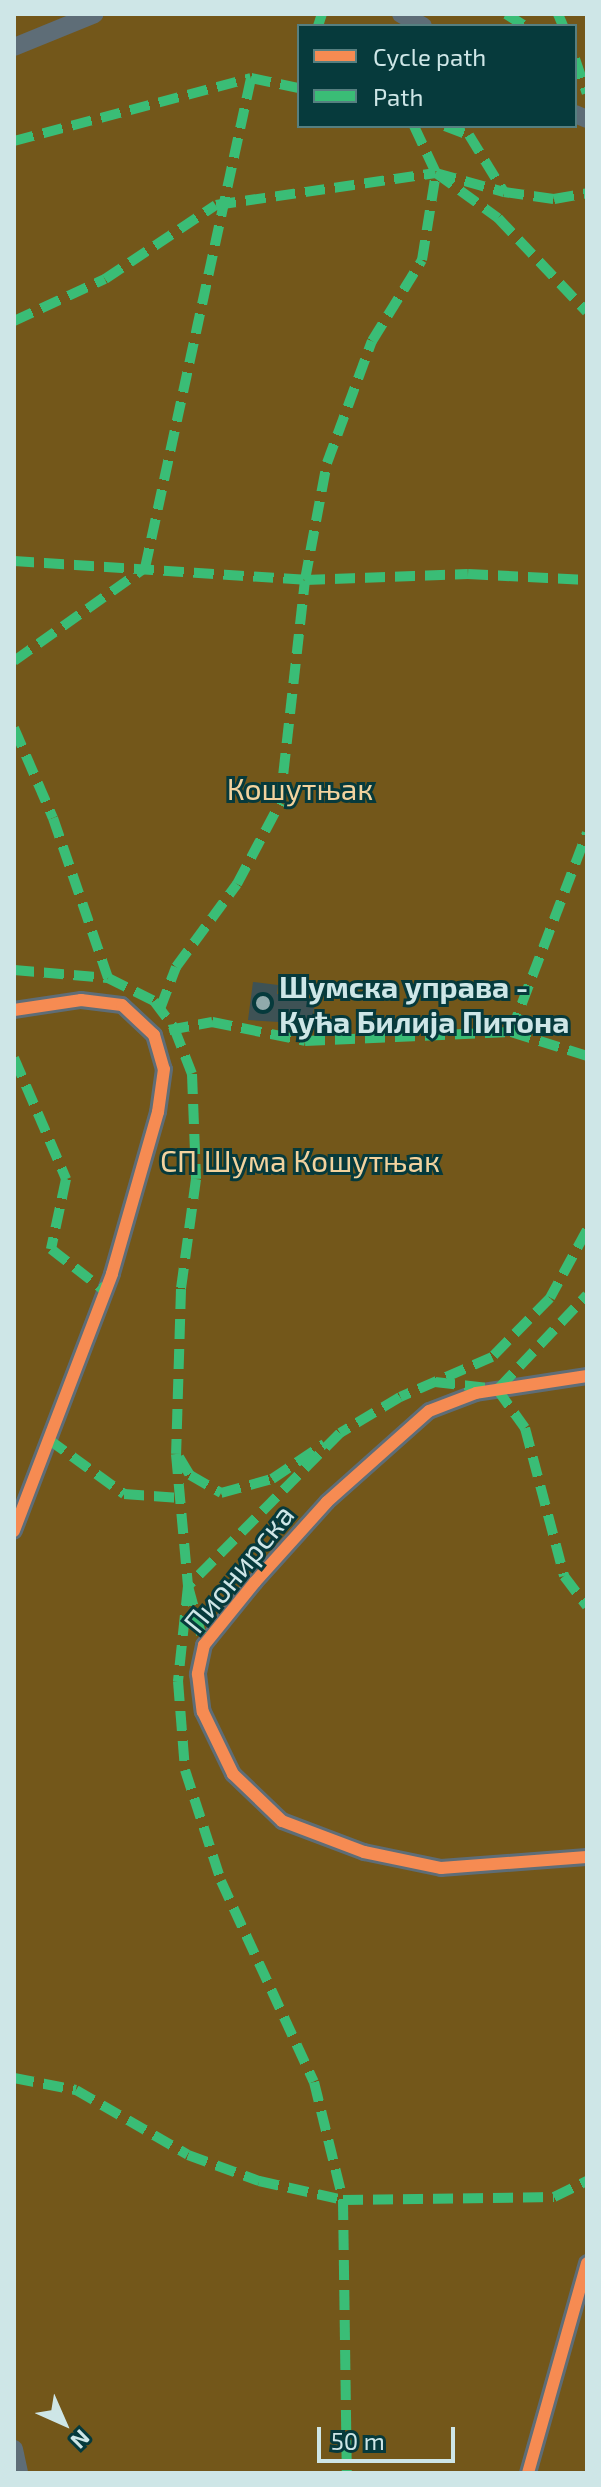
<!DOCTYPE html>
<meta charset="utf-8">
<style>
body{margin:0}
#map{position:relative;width:601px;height:2487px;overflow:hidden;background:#203a3b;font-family:"Exo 2",sans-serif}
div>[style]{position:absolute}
.green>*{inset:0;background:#73571a}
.building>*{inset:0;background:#3e5255}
.street>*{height:18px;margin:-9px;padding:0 9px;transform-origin:9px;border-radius:9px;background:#5e6d77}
.quiet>*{height:10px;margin-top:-5px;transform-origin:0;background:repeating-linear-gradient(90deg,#3abd76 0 20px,transparent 0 30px)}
.cycleway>*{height:12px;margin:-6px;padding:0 6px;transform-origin:6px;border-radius:6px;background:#f68b52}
.dots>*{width:22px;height:22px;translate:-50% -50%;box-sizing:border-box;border:4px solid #063a3c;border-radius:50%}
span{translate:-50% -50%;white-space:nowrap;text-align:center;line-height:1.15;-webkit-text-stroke:6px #063a3c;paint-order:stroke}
.park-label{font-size:30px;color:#f2d29e}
.poi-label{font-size:30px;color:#cee6e7;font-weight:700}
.left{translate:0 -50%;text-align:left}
.street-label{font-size:30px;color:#cee6e7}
.frame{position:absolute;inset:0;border:16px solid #cee6e7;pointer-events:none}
.legend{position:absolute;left:297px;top:24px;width:280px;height:104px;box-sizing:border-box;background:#063a3c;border:2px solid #567f80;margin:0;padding:10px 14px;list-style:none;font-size:24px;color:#cee6e7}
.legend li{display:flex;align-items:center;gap:16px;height:40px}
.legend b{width:40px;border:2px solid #567f80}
.north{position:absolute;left:24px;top:2383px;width:80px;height:80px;-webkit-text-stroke:6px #063a3c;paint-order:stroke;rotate:135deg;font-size:22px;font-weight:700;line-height:32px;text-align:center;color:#cee6e7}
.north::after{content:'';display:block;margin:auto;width:28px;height:36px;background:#cee6e7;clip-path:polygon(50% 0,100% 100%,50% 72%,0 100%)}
.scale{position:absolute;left:317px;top:2427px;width:138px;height:36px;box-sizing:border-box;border:4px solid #cee6e7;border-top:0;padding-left:10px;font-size:24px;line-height:28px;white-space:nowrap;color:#cee6e7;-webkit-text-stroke:6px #063a3c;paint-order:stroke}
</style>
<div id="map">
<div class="green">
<div style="clip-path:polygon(evenodd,14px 14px,587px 14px,587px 2473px,14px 2473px,14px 14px,299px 26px,575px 26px,575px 126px,299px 126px,299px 26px)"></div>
</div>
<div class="building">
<div style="clip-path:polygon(253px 982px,278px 985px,277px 994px,315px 999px,312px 1024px,248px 1020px)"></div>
</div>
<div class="street">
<div style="left:401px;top:14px;width:25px;rotate:29deg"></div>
<div style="left:14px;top:47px;width:87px;rotate:-22.2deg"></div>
<div style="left:575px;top:114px;width:13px;rotate:23deg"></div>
<div style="left:14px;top:1010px;width:68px;rotate:-8.5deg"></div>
<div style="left:81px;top:1000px;width:41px;rotate:7deg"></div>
<div style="left:122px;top:1005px;width:44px;rotate:43.2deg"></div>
<div style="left:154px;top:1035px;width:35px;rotate:74deg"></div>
<div style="left:164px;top:1069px;width:43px;rotate:97.9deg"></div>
<div style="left:158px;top:1112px;width:168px;rotate:105.9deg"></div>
<div style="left:112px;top:1274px;width:275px;rotate:110.9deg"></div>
<div style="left:587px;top:1376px;width:112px;rotate:171.3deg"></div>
<div style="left:476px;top:1393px;width:50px;rotate:159deg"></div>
<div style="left:429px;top:1411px;width:137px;rotate:138.3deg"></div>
<div style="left:327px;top:1502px;width:108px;rotate:132deg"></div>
<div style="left:255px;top:1582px;width:81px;rotate:129deg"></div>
<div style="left:204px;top:1645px;width:30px;rotate:102deg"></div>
<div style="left:198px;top:1674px;width:38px;rotate:83deg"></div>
<div style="left:203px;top:1712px;width:69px;rotate:64.2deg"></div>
<div style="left:233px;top:1774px;width:68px;rotate:43.8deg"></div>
<div style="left:282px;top:1821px;width:88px;rotate:20.7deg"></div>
<div style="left:364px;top:1852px;width:79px;rotate:11.7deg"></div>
<div style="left:441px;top:1868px;width:146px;rotate:-4.3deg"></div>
<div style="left:14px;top:2449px;width:25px;rotate:78deg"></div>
<div style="left:528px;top:2473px;width:218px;rotate:-74.3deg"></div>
</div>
<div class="quiet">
<div style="left:506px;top:14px;width:22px;rotate:32deg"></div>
<div style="left:558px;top:14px;width:13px;rotate:67deg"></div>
<div style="left:318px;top:26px;width:13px;rotate:-72deg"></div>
<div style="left:575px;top:59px;width:36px;rotate:71deg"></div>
<div style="left:414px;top:126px;width:52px;rotate:64.9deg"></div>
<div style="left:436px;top:173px;width:71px;rotate:15.6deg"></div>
<div style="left:445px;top:126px;width:26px;rotate:21deg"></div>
<div style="left:469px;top:135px;width:67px;rotate:58.4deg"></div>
<div style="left:504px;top:192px;width:50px;rotate:8deg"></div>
<div style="left:554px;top:199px;width:34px;rotate:-10deg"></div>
<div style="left:14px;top:141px;width:245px;rotate:-14.9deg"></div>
<div style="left:251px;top:78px;width:49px;rotate:11.8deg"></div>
<div style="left:14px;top:321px;width:100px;rotate:-24.8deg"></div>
<div style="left:105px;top:279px;width:133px;rotate:-33.7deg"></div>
<div style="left:216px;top:205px;width:222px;rotate:-8.3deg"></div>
<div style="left:436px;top:173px;width:77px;rotate:36deg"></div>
<div style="left:498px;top:218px;width:129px;rotate:46.6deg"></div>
<div style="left:14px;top:561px;width:292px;rotate:3.7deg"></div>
<div style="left:305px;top:580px;width:163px;rotate:-2.1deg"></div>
<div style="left:468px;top:574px;width:119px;rotate:2.9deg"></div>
<div style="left:14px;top:661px;width:161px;rotate:-35.4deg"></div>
<div style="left:145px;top:568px;width:501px;rotate:-77.79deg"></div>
<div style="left:14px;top:728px;width:98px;rotate:66.6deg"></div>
<div style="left:53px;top:818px;width:169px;rotate:71deg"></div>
<div style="left:14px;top:970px;width:94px;rotate:4.9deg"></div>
<div style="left:108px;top:978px;width:51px;rotate:26.6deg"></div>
<div style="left:154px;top:1001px;width:34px;rotate:53deg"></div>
<div style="left:174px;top:1028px;width:49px;rotate:68.6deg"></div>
<div style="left:192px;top:1074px;width:105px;rotate:87.8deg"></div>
<div style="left:196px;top:1179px;width:111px;rotate:97.8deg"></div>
<div style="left:181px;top:1289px;width:165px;rotate:91.7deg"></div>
<div style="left:176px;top:1454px;width:133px;rotate:84.8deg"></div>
<div style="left:188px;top:1586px;width:61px;rotate:74.8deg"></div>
<div style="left:160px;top:1009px;width:45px;rotate:-69.1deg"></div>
<div style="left:176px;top:967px;width:103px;rotate:-53.7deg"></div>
<div style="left:237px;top:884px;width:92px;rotate:-62deg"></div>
<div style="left:280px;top:803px;width:224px;rotate:-83.6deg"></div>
<div style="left:305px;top:580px;width:119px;rotate:-79.4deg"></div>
<div style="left:327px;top:463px;width:130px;rotate:-69.8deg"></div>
<div style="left:372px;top:341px;width:95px;rotate:-58.3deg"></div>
<div style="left:422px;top:260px;width:88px;rotate:-80.9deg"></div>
<div style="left:169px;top:1030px;width:44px;rotate:-10.5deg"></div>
<div style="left:212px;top:1022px;width:95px;rotate:11.5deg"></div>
<div style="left:305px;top:1041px;width:206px;rotate:-2.5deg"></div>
<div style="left:511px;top:1032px;width:80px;rotate:17.5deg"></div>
<div style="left:511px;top:1032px;width:213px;rotate:-69.1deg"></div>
<div style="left:14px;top:1058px;width:132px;rotate:66.7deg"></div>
<div style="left:66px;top:1179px;width:72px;rotate:102.1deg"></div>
<div style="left:51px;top:1249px;width:70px;rotate:38deg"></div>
<div style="left:587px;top:1230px;width:77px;rotate:118.6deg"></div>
<div style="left:550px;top:1298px;width:83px;rotate:134.5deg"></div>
<div style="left:492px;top:1357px;width:100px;rotate:156.5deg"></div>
<div style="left:400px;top:1397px;width:70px;rotate:149deg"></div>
<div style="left:340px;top:1433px;width:216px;rotate:134.8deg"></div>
<div style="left:188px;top:1586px;width:96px;rotate:96deg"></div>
<div style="left:178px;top:1681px;width:89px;rotate:85.5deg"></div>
<div style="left:185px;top:1770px;width:117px;rotate:72deg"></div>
<div style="left:221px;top:1881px;width:221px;rotate:65.2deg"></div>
<div style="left:314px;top:2082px;width:122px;rotate:76.2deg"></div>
<div style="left:343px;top:2200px;width:211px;rotate:-0.8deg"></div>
<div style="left:554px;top:2197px;width:37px;rotate:-26deg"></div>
<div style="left:435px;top:1382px;width:62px;rotate:6.4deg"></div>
<div style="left:497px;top:1389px;width:48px;rotate:54.3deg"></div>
<div style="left:525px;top:1428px;width:153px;rotate:75.2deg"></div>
<div style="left:564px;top:1576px;width:38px;rotate:53deg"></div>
<div style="left:499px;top:1388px;width:128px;rotate:-46.6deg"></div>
<div style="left:48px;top:1439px;width:94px;rotate:35.9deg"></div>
<div style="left:124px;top:1494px;width:56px;rotate:4.1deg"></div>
<div style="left:179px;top:1457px;width:21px;rotate:59deg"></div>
<div style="left:190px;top:1475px;width:36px;rotate:30deg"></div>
<div style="left:221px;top:1493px;width:53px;rotate:-15.4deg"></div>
<div style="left:272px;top:1479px;width:63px;rotate:-33.9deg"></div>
<div style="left:14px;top:2078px;width:63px;rotate:11deg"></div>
<div style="left:76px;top:2090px;width:129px;rotate:30.1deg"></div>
<div style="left:188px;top:2155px;width:76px;rotate:20.1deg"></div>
<div style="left:259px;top:2181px;width:86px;rotate:12.7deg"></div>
<div style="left:343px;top:2200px;width:273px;rotate:89.2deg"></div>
</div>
<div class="cycleway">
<div style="left:14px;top:1010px;width:68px;rotate:-8.5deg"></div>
<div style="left:81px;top:1000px;width:41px;rotate:7deg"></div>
<div style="left:122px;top:1005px;width:44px;rotate:43.2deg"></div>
<div style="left:154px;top:1035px;width:35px;rotate:74deg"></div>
<div style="left:164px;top:1069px;width:43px;rotate:97.9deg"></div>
<div style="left:158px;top:1112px;width:168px;rotate:105.9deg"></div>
<div style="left:112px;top:1274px;width:275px;rotate:110.9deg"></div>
<div style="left:587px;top:1376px;width:112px;rotate:171.3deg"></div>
<div style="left:476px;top:1393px;width:50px;rotate:159deg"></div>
<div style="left:429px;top:1411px;width:137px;rotate:138.3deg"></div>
<div style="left:327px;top:1502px;width:108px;rotate:132deg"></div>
<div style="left:255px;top:1582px;width:81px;rotate:129deg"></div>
<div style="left:204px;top:1645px;width:30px;rotate:102deg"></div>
<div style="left:198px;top:1674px;width:38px;rotate:83deg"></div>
<div style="left:203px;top:1712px;width:69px;rotate:64.2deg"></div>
<div style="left:233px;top:1774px;width:68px;rotate:43.8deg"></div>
<div style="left:282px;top:1821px;width:88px;rotate:20.7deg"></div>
<div style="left:364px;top:1852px;width:79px;rotate:11.7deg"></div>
<div style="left:441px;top:1868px;width:146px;rotate:-4.3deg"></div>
<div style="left:528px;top:2473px;width:218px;rotate:-74.3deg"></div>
</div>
<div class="dots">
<div style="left:263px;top:1003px;background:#91aaab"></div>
</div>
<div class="park-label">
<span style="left:300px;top:788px">Кошутњак</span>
<span style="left:300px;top:1160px">СП Шума Кошутњак</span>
</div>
<div class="poi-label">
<span class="left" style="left:279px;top:1003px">Шумска управа -<br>Кућа Билија Питона</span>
</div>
<div class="street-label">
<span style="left:238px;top:1568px;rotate:-51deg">Пионирска</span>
</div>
<div class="frame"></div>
<ul class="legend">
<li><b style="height:10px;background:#f68b52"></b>Cycle path</li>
<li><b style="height:10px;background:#3abd76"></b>Path</li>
</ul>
<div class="north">N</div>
<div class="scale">50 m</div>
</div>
